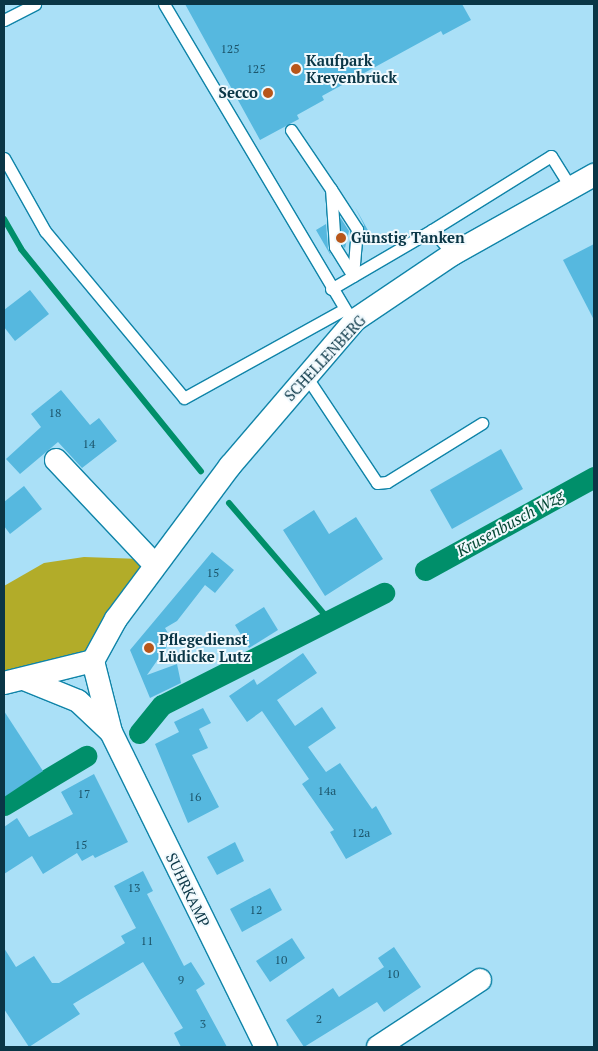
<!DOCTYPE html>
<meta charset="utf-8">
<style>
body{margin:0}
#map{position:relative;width:598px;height:1051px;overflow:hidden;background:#aae0f7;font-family:"PT Serif",serif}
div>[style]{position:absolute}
.green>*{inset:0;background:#b2ac29}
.stream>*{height:6px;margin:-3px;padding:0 3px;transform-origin:3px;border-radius:3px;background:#008f6a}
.canal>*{height:21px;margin:-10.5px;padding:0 10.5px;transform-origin:10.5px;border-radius:10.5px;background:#008f6a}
.building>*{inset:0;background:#56b8df}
.roads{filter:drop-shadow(1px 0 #1084a8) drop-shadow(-1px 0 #1084a8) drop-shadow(0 1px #1084a8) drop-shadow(0 -1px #1084a8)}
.lane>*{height:11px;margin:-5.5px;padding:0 5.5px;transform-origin:5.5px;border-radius:5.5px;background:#fff}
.street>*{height:22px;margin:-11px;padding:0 11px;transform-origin:11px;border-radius:11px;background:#fff}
.dots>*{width:14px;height:14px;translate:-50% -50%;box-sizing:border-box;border:2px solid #f0f9fd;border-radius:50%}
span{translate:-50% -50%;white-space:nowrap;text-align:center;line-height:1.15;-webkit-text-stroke:4px #f0f9fd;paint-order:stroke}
.number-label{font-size:12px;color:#1d566c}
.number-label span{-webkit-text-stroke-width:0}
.poi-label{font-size:15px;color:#0a3646;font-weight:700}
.left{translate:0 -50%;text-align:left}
.right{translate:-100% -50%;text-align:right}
.street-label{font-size:15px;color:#0a3646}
.water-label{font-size:16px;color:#054834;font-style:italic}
.frame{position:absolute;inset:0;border:5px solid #0a3646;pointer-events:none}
</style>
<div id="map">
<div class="green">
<div style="clip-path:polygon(84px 557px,141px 559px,147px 565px,85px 653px,4px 675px,4px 586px,44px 563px)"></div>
</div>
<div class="stream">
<div style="left:4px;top:219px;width:34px;rotate:60deg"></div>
<div style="left:21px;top:249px;width:286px;rotate:51deg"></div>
<div style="left:229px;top:503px;width:155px;rotate:49.4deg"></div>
</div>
<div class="canal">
<div style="left:425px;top:570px;width:193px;rotate:-28.8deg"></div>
<div style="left:139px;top:733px;width:36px;rotate:-51deg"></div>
<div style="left:162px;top:705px;width:249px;rotate:-26.8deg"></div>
<div style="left:4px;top:805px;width:96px;rotate:-30.9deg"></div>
</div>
<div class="building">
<div style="clip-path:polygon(185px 4px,462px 4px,471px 20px,443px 35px,441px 31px,322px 96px,324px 100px,297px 115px,299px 119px,260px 140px)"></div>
<div style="clip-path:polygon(355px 207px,370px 234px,364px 237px,364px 225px)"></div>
<div style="clip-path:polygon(340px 217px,349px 231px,345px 248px,342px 245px)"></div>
<div style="clip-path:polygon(326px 224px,328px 248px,331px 256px,316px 230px)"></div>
<div style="clip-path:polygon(594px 244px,594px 320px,563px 260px)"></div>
<div style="clip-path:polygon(30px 290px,49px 314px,15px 341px,4px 327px,4px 310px)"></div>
<div style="clip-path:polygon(61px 390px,90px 425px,99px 418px,117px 441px,82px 468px,58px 442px,20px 474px,6px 459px,41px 427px,31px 414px)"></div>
<div style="clip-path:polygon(501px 449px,523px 489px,452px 529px,430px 490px)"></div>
<div style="clip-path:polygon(24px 486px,42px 509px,10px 534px,4px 526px,4px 502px)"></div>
<div style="clip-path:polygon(314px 510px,329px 534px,356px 517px,383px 559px,325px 596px,283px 530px)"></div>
<div style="clip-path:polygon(212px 552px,234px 570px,215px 593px,205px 585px,177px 621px,165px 628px,168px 633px,162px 641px,168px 645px,147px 675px,177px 664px,181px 683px,150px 698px,130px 650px)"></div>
<div style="clip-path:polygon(264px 607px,278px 630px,249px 648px,235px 625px)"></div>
<div style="clip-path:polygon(303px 653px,317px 673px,277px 700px,295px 726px,322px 707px,336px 728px,308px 747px,326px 772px,340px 763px,372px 809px,376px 806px,392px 834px,346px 859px,330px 832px,334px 830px,302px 784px,309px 779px,262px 711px,247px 722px,229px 696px,254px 679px,257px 685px)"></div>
<div style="clip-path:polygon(203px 708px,211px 723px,199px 729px,208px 748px,192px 755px,219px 807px,188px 823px,155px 744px,179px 732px,174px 722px)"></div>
<div style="clip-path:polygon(4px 711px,43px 771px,4px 797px)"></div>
<div style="clip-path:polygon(94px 774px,128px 842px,95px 858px,93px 855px,82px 861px,77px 853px,43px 874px,32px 856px,4px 874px,4px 827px,17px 818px,29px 837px,73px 814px,61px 792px)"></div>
<div style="clip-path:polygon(235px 842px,244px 861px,217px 875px,207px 857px)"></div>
<div style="clip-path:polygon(143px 871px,153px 891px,147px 894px,184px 966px,191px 962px,205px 984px,196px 990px,227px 1047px,181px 1047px,174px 1033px,183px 1028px,143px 962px,73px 1004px,80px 1014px,29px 1047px,4px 1009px,4px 948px,16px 967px,34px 956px,52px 983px,59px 983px,125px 943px,121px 936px,136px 928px,114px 886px)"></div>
<div style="clip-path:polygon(270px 888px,282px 910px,242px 932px,230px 909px)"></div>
<div style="clip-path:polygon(292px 938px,305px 958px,270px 982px,256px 961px)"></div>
<div style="clip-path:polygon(394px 947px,421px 987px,384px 1012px,377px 1002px,304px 1047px,286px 1020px,333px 988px,339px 997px,384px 967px,378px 958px)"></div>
</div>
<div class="roads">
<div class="lane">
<div style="left:164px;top:4px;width:360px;rotate:59.3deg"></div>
<div style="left:4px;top:20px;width:35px;rotate:-27deg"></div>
<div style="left:291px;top:130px;width:71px;rotate:55.9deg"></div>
<div style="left:331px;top:189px;width:48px;rotate:57deg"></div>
<div style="left:357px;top:229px;width:47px;rotate:94.9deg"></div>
<div style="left:353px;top:276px;width:34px;rotate:-122deg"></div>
<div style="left:335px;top:247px;width:58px;rotate:-93.9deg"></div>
<div style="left:4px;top:158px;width:84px;rotate:60.7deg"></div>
<div style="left:45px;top:231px;width:217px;rotate:50.2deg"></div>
<div style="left:184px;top:398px;width:182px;rotate:-29deg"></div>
<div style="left:432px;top:230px;width:140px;rotate:-31.9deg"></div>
<div style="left:551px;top:156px;width:38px;rotate:58deg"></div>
<div style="left:331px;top:289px;width:117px;rotate:-30.3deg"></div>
<div style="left:432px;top:230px;width:32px;rotate:49deg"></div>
<div style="left:306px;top:376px;width:128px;rotate:56.4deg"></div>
<div style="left:377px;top:483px;width:10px;rotate:-6deg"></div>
<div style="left:387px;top:482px;width:112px;rotate:-31.8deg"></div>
</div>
<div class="street">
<div style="left:56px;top:460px;width:144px;rotate:46.7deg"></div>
<div style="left:93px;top:661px;width:73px;rotate:75.8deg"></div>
<div style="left:111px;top:732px;width:351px;rotate:63.8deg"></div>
<div style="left:24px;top:679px;width:58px;rotate:22.2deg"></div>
<div style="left:78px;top:701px;width:44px;rotate:43.2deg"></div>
<div style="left:4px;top:683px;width:92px;rotate:-13.9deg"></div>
<div style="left:93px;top:661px;width:48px;rotate:-61.3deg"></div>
<div style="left:116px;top:619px;width:191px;rotate:-53.3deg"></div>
<div style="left:230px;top:466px;width:192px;rotate:-49.4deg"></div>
<div style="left:355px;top:320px;width:118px;rotate:-34deg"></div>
<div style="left:453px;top:254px;width:162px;rotate:-29.3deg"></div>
<div style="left:378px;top:1047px;width:122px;rotate:-33.3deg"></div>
</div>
</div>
<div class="dots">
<div style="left:296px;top:69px;background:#b8561a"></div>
<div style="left:268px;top:93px;background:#b8561a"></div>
<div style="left:341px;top:238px;background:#b8561a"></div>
<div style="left:149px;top:648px;background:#b8561a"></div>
</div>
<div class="number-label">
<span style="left:230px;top:49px">125</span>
<span style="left:256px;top:69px">125</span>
<span style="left:55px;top:413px">18</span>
<span style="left:89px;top:444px">14</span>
<span style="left:213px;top:573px">15</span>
<span style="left:327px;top:791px">14a</span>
<span style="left:84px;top:794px">17</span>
<span style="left:195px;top:797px">16</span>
<span style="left:361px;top:833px">12a</span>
<span style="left:81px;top:845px">15</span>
<span style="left:134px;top:888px">13</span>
<span style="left:256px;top:910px">12</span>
<span style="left:147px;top:941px">11</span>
<span style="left:281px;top:960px">10</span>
<span style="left:393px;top:974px">10</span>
<span style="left:181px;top:980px">9</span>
<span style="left:319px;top:1019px">2</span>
<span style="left:203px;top:1024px">3</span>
</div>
<div class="poi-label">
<span class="left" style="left:306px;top:69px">Kaufpark<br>Kreyenbrück</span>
<span class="right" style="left:258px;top:93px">Secco</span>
<span class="left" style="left:351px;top:238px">Günstig Tanken</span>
<span class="left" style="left:159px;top:648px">Pflegedienst<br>Lüdicke Lutz</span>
</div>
<div class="street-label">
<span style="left:325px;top:358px;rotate:-47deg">SCHELLENBERG</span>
<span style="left:188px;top:890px;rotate:64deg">SUHRKAMP</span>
</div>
<div class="water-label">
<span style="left:510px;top:523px;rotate:-29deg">Krusenbusch Wzg</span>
</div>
<div class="frame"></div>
</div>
